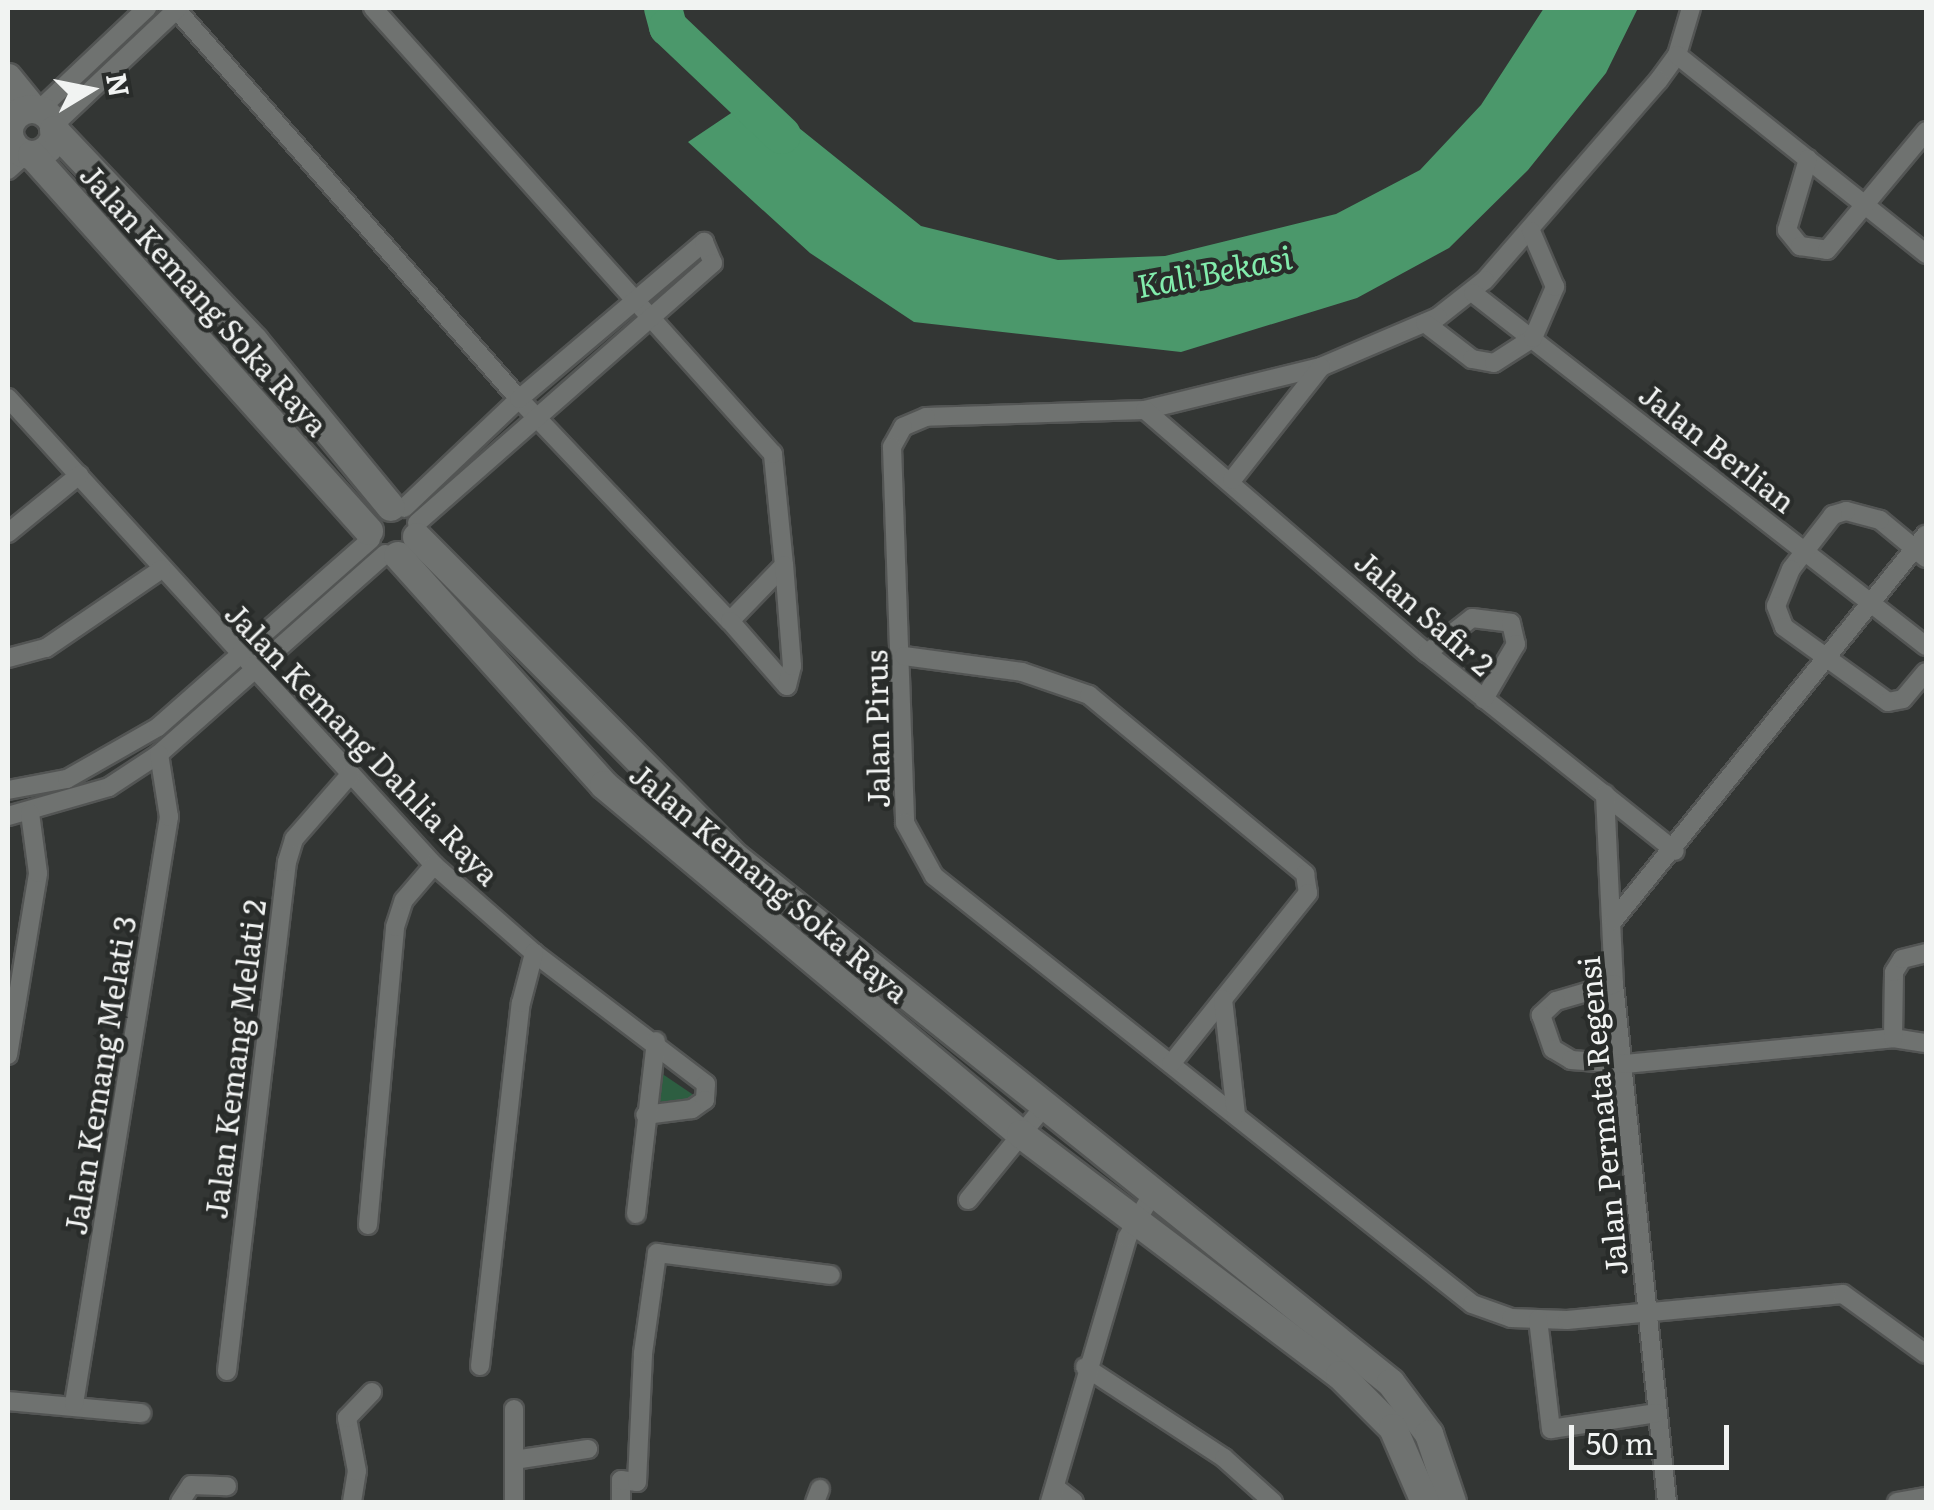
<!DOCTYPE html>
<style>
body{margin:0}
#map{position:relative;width:1934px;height:1510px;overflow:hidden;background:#333634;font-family:Literata,serif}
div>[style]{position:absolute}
.green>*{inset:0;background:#2d5e41}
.water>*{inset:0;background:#4b986b}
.river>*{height:38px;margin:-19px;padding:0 19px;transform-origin:19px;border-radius:19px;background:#4b986b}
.roads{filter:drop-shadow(2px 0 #535554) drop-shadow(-2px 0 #535554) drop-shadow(0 2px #535554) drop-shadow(0 -2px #535554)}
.street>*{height:18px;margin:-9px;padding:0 9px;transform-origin:9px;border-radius:9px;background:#6f7270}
.secondary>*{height:28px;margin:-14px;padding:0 14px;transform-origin:14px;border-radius:14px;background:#6f7270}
.secondary>.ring{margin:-14px;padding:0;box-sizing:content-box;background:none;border:28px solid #6f7270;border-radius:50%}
span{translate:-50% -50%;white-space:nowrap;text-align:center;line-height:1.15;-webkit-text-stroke:9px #292c2a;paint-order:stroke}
.street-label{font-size:30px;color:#f1f3f2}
.water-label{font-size:32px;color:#82ecac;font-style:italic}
.frame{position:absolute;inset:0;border:10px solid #f1f3f2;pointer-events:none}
.north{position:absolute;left:40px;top:40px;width:100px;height:100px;-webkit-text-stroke:8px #292c2a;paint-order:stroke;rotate:80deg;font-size:28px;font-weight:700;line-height:40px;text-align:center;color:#f1f3f2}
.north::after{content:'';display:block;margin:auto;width:35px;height:45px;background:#f1f3f2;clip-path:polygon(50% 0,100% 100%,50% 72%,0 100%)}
.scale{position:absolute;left:1569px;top:1425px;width:160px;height:45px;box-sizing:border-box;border:5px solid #f1f3f2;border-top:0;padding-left:12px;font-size:30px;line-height:35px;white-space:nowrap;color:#f1f3f2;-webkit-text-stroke:8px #292c2a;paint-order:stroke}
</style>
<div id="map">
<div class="green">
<div style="clip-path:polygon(661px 1073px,698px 1098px,657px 1102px)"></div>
</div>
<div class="water">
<div style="clip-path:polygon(1544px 8px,1638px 8px,1606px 73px,1528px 170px,1449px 248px,1357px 298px,1181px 352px,914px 322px,810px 253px,688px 142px,758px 95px,921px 226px,1058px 260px,1165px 256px,1336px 214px,1420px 170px,1481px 105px)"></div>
</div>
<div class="river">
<div style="left:663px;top:8px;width:20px;rotate:75deg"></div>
<div style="left:668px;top:27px;width:157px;rotate:43.5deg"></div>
</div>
<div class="roads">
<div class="street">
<div style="left:175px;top:8px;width:521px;rotate:48.66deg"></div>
<div style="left:519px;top:399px;width:306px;rotate:46.5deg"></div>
<div style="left:730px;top:621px;width:78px;rotate:-46deg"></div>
<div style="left:784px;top:565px;width:112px;rotate:-95.7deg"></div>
<div style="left:773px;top:454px;width:599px;rotate:-131.89deg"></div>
<div style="left:1691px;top:8px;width:49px;rotate:106.6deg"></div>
<div style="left:1677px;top:55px;width:32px;rotate:126deg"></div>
<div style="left:1658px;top:81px;width:264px;rotate:131deg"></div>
<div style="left:1485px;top:280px;width:60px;rotate:141.8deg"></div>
<div style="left:1438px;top:317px;width:127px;rotate:156.9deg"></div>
<div style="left:1321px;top:367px;width:181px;rotate:166.3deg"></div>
<div style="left:1145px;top:410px;width:219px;rotate:178.2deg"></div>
<div style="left:926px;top:417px;width:25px;rotate:157deg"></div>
<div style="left:903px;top:427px;width:23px;rotate:119deg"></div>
<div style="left:892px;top:447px;width:376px;rotate:88deg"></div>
<div style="left:905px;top:823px;width:60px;rotate:61.3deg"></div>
<div style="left:934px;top:876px;width:687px;rotate:38.5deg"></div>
<div style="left:1472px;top:1304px;width:41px;rotate:19.7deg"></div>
<div style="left:1511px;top:1318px;width:56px;rotate:2deg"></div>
<div style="left:1567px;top:1320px;width:277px;rotate:-5.4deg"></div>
<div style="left:1843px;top:1294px;width:102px;rotate:35.9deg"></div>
<div style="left:1677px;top:55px;width:319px;rotate:38.6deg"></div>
<div style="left:39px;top:110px;width:149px;rotate:-43.4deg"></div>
<div style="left:54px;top:125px;width:170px;rotate:-43.3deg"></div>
<div style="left:8px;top:141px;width:4px;rotate:-56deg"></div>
<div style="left:1808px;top:159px;width:74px;rotate:106.5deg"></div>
<div style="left:1787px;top:230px;width:21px;rotate:51deg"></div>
<div style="left:1800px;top:246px;width:27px;rotate:8deg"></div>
<div style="left:1827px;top:250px;width:155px;rotate:-50.2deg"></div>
<div style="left:8px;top:170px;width:24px;rotate:-42deg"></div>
<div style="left:1473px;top:293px;width:574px;rotate:37.93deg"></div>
<div style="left:1425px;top:323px;width:59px;rotate:37.5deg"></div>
<div style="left:1472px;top:359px;width:22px;rotate:10deg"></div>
<div style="left:1494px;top:363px;width:46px;rotate:-32.7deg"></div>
<div style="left:1533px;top:338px;width:56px;rotate:-66.7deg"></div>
<div style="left:1555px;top:287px;width:61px;rotate:-113.2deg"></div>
<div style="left:8px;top:398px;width:632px;rotate:47.63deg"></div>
<div style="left:434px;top:865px;width:133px;rotate:41.3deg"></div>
<div style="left:534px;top:953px;width:216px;rotate:37.3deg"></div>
<div style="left:706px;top:1084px;width:16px;rotate:94deg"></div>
<div style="left:705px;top:1100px;width:16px;rotate:145deg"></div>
<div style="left:692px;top:1109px;width:47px;rotate:172.7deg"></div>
<div style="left:1145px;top:410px;width:372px;rotate:40.8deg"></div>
<div style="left:1427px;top:653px;width:317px;rotate:38.6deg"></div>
<div style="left:1232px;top:480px;width:144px;rotate:-51.8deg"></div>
<div style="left:404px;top:508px;width:158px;rotate:-43.5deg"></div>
<div style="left:519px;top:399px;width:243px;rotate:-40.3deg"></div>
<div style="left:704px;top:242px;width:23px;rotate:67deg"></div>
<div style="left:713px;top:263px;width:394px;rotate:138.7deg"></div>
<div style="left:8px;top:533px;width:92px;rotate:-39.2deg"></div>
<div style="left:1926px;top:558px;width:60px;rotate:-140.4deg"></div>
<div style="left:1880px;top:520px;width:35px;rotate:-165deg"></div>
<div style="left:1846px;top:511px;width:14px;rotate:163deg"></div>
<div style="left:1833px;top:515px;width:68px;rotate:127.9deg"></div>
<div style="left:1791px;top:569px;width:40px;rotate:112deg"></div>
<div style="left:1776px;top:606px;width:22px;rotate:69deg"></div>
<div style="left:1784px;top:627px;width:128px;rotate:35.8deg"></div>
<div style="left:1888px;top:702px;width:15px;rotate:-11deg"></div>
<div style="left:1903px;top:699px;width:35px;rotate:-50deg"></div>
<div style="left:730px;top:621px;width:86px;rotate:48.8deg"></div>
<div style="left:787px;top:686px;width:21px;rotate:-76deg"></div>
<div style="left:792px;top:666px;width:101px;rotate:-94.5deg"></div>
<div style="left:1427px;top:653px;width:57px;rotate:-37.9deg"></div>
<div style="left:1472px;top:618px;width:39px;rotate:7deg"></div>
<div style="left:1511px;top:623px;width:22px;rotate:77deg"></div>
<div style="left:1516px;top:644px;width:64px;rotate:120.2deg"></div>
<div style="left:904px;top:656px;width:119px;rotate:7.7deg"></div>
<div style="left:1022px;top:672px;width:71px;rotate:18.9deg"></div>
<div style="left:1089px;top:695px;width:281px;rotate:39.6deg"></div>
<div style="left:1305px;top:874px;width:19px;rotate:81deg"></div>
<div style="left:1308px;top:893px;width:219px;rotate:128.7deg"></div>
<div style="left:8px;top:658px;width:39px;rotate:-15deg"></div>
<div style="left:46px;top:648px;width:140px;rotate:-34.3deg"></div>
<div style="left:8px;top:790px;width:60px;rotate:-10.6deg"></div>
<div style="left:67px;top:779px;width:105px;rotate:-29.7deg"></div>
<div style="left:158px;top:727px;width:284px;rotate:-41.4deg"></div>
<div style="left:1605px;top:794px;width:190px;rotate:87.3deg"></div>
<div style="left:1614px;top:984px;width:521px;rotate:84.16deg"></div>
<div style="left:8px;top:816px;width:105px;rotate:-16deg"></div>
<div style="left:109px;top:787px;width:60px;rotate:-33.4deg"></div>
<div style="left:159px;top:754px;width:302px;rotate:-41.5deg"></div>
<div style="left:1613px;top:921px;width:497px;rotate:-51deg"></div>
<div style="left:1614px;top:984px;width:60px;rotate:163.7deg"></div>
<div style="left:1556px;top:1001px;width:21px;rotate:137deg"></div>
<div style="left:1541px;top:1015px;width:36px;rotate:71deg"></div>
<div style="left:1553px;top:1049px;width:21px;rotate:31deg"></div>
<div style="left:1571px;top:1060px;width:54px;rotate:4.2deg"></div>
<div style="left:1625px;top:1064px;width:269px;rotate:-5.5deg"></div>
<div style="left:1893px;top:1038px;width:33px;rotate:9deg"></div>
<div style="left:1223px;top:999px;width:117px;rotate:83.6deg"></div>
<div style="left:1893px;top:1038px;width:66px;rotate:-89.1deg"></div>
<div style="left:1894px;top:972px;width:15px;rotate:-58deg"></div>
<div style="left:1902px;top:959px;width:25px;rotate:-14deg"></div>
<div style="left:8px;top:1055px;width:184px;rotate:-80.6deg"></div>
<div style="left:38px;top:873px;width:61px;rotate:-97.6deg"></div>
<div style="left:968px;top:1200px;width:117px;rotate:-50.9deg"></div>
<div style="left:636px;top:1214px;width:174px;rotate:-83.4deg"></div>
<div style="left:368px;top:1225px;width:299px;rotate:-84.8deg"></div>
<div style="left:395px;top:927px;width:28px;rotate:-72deg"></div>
<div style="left:404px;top:900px;width:46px;rotate:-49.4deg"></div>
<div style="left:1538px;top:1319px;width:111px;rotate:83.3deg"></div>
<div style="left:1551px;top:1429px;width:107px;rotate:-8.6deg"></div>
<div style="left:480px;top:1366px;width:365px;rotate:-83.6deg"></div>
<div style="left:521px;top:1003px;width:52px;rotate:-75.4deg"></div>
<div style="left:1085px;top:1367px;width:166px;rotate:33.2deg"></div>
<div style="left:1224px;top:1458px;width:66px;rotate:41.9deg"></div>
<div style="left:227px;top:1371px;width:513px;rotate:-83.28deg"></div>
<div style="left:287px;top:862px;width:24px;rotate:-73deg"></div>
<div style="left:294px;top:839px;width:84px;rotate:-48.9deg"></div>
<div style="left:8px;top:1401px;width:134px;rotate:5.2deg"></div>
<div style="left:74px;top:1404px;width:595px;rotate:-80.81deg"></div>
<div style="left:169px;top:817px;width:64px;rotate:-99deg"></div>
<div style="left:514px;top:1460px;width:75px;rotate:-8.5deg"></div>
<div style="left:1055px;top:1487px;width:24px;rotate:38deg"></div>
<div style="left:180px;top:1502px;width:20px;rotate:-57deg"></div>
<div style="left:191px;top:1485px;width:36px;rotate:2deg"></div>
<div style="left:352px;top:1502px;width:31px;rotate:-81deg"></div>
<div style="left:357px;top:1471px;width:54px;rotate:-100.7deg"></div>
<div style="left:347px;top:1418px;width:36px;rotate:-46deg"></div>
<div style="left:514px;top:1502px;width:93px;rotate:-90deg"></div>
<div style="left:621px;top:1502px;width:22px;rotate:-90deg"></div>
<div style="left:621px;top:1480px;width:16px;rotate:7deg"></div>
<div style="left:637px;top:1482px;width:129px;rotate:-87.3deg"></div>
<div style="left:643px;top:1353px;width:101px;rotate:-82deg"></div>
<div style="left:657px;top:1253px;width:175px;rotate:7.2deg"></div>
<div style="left:815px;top:1502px;width:14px;rotate:-69deg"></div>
<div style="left:1050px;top:1502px;width:275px;rotate:-73.7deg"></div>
<div style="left:1127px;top:1238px;width:54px;rotate:-60.1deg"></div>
<div style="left:1897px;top:1502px;width:29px;rotate:-10deg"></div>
</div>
<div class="secondary">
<div style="left:8px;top:78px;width:40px;rotate:51deg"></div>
<div class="ring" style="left:9px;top:109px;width:18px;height:18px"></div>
<div style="left:54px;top:130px;width:291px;rotate:46.5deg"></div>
<div style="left:254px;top:341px;width:215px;rotate:50.5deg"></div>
<div style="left:32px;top:155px;width:505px;rotate:48.13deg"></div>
<div style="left:417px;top:537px;width:453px;rotate:45.2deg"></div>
<div style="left:736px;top:858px;width:839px;rotate:38.71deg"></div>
<div style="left:1391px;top:1383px;width:64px;rotate:53.3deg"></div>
<div style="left:1429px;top:1434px;width:72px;rotate:71.3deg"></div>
<div style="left:398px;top:556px;width:308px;rotate:48deg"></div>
<div style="left:604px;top:785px;width:544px;rotate:39.93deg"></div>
<div style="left:1021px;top:1134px;width:400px;rotate:37.1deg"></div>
<div style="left:1340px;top:1375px;width:75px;rotate:45deg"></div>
<div style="left:1393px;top:1428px;width:81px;rotate:66.6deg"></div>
</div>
</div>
<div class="street-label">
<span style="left:205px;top:299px;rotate:48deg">Jalan Kemang Soka Raya</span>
<span style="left:1718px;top:447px;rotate:38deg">Jalan Berlian</span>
<span style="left:1425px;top:612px;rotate:41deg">Jalan Safir 2</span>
<span style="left:876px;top:729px;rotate:-91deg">Jalan Pirus</span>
<span style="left:363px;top:743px;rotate:46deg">Jalan Kemang Dahlia Raya</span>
<span style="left:770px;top:882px;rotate:40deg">Jalan Kemang Soka Raya</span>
<span style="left:234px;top:1059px;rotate:-83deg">Jalan Kemang Melati 2</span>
<span style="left:99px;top:1075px;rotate:-81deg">Jalan Kemang Melati 3</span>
<span style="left:1601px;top:1116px;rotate:-95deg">Jalan Permata Regensi</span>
</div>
<div class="water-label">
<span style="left:1214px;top:270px;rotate:-11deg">Kali Bekasi</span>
</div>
<div class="frame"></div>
<div class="north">N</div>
<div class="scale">50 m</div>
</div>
